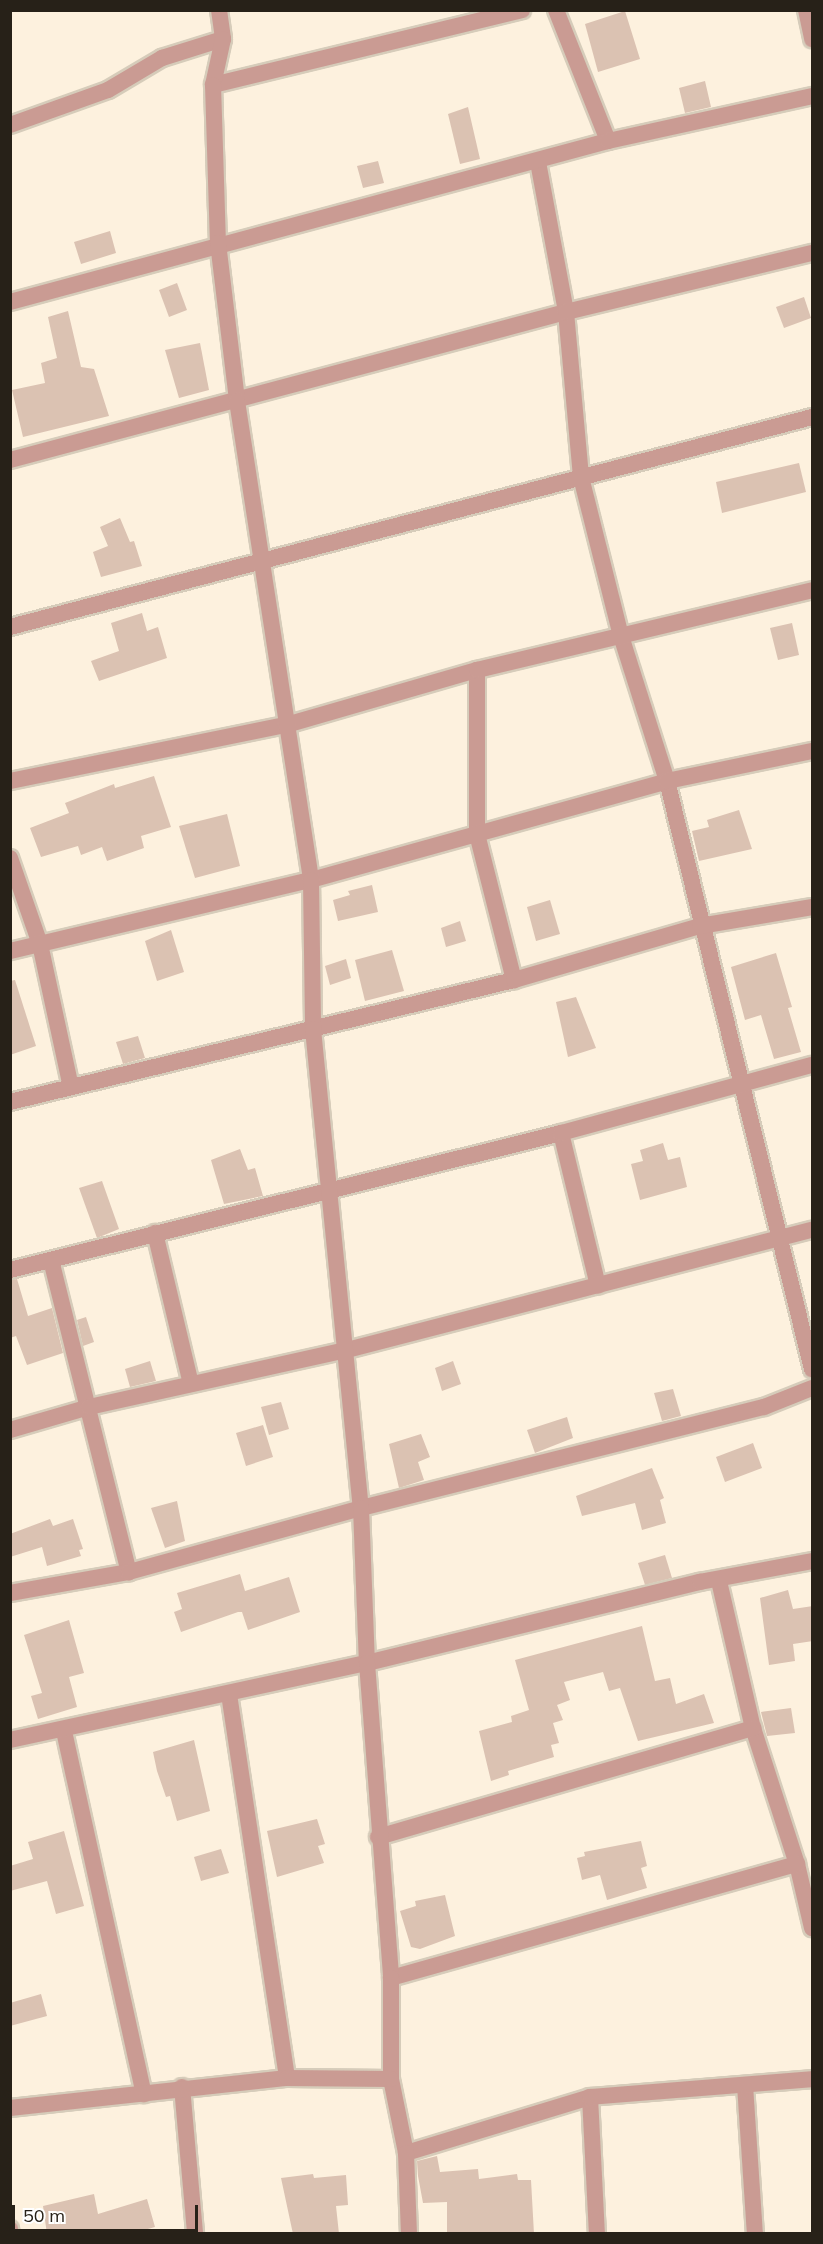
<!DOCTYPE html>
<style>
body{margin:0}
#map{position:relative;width:823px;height:2244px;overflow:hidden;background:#fdf1de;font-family:Mulish,sans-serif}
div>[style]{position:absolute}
.building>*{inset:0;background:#dbc2b2}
.roads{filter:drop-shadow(2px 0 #d6ccba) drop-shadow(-2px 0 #d6ccba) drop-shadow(0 2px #d6ccba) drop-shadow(0 -2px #d6ccba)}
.minor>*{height:16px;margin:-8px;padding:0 8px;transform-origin:8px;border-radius:8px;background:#ca9b93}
.tertiary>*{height:16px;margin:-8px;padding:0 8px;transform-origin:8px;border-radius:8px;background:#ca9b93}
span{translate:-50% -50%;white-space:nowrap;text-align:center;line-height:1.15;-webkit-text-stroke:5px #fff;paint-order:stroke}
.frame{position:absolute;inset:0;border:12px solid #272118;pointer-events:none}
.scale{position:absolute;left:12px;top:2205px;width:186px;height:27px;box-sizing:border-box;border:3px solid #272118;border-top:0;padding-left:8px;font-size:18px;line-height:21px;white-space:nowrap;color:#272118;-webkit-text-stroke:4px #fff;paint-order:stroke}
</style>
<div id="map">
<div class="building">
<div style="clip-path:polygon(625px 11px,640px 59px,598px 72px,585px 24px)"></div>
<div style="clip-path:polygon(705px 81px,711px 107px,685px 113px,679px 88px)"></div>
<div style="clip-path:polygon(468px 107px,480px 159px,460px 164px,448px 114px)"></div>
<div style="clip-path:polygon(378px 161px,384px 183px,363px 188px,357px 166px)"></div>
<div style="clip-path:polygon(110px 231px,116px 253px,81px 264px,74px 242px)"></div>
<div style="clip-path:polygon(177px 283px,187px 310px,169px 317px,159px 290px)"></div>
<div style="clip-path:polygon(804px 297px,811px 318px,784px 328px,776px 307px)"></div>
<div style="clip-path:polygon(68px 311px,81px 367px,94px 369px,109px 416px,23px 437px,12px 390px,45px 383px,41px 363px,57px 358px,48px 317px)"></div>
<div style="clip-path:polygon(200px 343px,209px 390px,179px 398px,165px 350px)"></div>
<div style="clip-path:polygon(799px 463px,806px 492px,722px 513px,716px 482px)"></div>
<div style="clip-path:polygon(120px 518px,130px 542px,134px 541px,142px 566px,101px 577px,93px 552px,108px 546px,100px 527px)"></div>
<div style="clip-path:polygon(142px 613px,147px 631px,158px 627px,167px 658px,99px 681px,91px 661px,119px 651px,111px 623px)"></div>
<div style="clip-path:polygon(792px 623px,799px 655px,778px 660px,770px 628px)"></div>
<div style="clip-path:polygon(154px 776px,171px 827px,141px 836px,144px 848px,107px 861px,102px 847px,81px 855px,78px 846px,41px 857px,30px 828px,69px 813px,65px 803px,114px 784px,115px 788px)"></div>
<div style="clip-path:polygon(739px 810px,752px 849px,699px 861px,692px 831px,709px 827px,707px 820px)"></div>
<div style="clip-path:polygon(227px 814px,240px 866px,195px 878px,179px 826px)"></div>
<div style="clip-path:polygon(372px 885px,378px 912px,338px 921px,333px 900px,350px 895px,348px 891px)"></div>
<div style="clip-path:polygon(550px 900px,560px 934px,536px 941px,527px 907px)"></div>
<div style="clip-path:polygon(460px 921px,466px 941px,446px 947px,441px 928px)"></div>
<div style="clip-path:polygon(171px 930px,184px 972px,157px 981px,145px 941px)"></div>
<div style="clip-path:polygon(392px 950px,404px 991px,365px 1001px,355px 960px)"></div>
<div style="clip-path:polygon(776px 953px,792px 1007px,788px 1008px,801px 1052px,774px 1059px,761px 1015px,745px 1020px,731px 967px)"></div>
<div style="clip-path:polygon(346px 959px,351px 978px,330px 985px,325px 966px)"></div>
<div style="clip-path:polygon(15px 980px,36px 1046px,10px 1055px,10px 981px)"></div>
<div style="clip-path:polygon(576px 997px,596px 1048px,568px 1057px,556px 1002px)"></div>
<div style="clip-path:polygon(138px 1036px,145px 1058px,123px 1064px,116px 1042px)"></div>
<div style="clip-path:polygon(663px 1143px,668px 1160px,680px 1157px,687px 1187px,640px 1200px,631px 1164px,643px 1161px,640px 1150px)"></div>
<div style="clip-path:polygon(240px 1149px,248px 1170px,255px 1168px,263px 1196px,224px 1204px,211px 1160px)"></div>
<div style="clip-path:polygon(102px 1181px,119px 1229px,97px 1238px,79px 1188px)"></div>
<div style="clip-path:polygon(17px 1279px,28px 1316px,52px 1308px,63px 1353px,27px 1365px,16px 1336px,10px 1338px,10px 1280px)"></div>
<div style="clip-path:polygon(86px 1317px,94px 1342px,83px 1346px,77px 1320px)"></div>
<div style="clip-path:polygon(150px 1361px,156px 1381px,130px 1387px,125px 1369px)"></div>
<div style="clip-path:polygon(453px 1361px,461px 1384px,442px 1391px,435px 1368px)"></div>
<div style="clip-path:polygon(673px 1389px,681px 1416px,662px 1421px,654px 1393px)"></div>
<div style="clip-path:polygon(281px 1402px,289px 1429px,269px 1435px,261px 1407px)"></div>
<div style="clip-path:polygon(567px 1417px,573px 1438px,535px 1453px,527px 1430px)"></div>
<div style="clip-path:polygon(263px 1425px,273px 1457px,246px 1466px,236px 1433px)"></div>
<div style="clip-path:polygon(421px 1434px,430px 1457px,418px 1462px,424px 1480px,399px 1488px,389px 1444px)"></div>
<div style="clip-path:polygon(753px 1443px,762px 1468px,725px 1482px,716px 1457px)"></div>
<div style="clip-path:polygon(652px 1468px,664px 1498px,660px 1500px,666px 1523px,642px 1530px,635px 1503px,582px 1516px,576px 1496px)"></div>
<div style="clip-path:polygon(177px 1501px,185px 1541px,165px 1548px,151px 1508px)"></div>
<div style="clip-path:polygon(50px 1519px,53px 1526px,73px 1519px,83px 1549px,79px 1550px,81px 1556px,47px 1566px,42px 1547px,10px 1557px,10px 1534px)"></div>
<div style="clip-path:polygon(665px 1555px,672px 1578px,645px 1585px,638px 1563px)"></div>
<div style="clip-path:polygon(240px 1574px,245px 1591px,289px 1577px,300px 1612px,248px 1630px,242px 1612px,238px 1612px,181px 1632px,174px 1612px,182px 1609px,177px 1593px)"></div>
<div style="clip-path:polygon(788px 1590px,793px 1609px,813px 1606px,813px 1641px,793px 1644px,795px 1661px,769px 1665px,760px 1598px)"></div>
<div style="clip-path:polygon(69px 1620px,84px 1673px,69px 1677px,77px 1707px,38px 1719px,31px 1696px,42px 1693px,24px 1635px)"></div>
<div style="clip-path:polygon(642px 1626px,655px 1681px,670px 1678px,676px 1704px,704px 1694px,714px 1723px,638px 1741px,620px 1688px,609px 1691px,603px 1672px,564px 1682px,570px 1700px,557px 1705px,563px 1720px,553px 1723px,559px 1743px,551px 1745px,554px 1757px,508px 1771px,509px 1775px,491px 1781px,479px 1731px,512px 1722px,511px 1716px,529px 1710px,515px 1660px)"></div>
<div style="clip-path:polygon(791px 1708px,795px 1733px,767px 1736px,761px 1712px)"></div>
<div style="clip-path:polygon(194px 1740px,210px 1811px,177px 1821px,170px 1796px,166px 1797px,157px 1771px,153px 1752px)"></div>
<div style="clip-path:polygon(317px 1819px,325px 1844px,318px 1846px,324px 1863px,277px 1877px,267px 1831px)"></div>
<div style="clip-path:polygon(64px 1831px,84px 1906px,56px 1914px,47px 1881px,10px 1891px,10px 1866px,33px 1859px,28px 1842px)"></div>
<div style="clip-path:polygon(641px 1841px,647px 1866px,641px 1868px,647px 1888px,607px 1900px,600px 1875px,582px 1880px,577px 1858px,585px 1856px,584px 1852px)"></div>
<div style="clip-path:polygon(221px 1849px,229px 1873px,201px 1881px,194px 1857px)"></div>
<div style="clip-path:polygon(445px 1895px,455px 1936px,420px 1949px,411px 1947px,400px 1911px,416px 1906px,415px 1901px)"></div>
<div style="clip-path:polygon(41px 1994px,47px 2016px,10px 2026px,10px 2003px)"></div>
<div style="clip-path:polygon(437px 2156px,440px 2172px,478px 2169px,479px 2179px,517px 2174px,518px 2180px,531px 2180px,534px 2234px,447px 2232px,447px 2202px,423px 2203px,418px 2176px,417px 2161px)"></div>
<div style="clip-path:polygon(313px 2174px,314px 2178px,346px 2175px,348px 2205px,336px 2206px,339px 2234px,293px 2234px,281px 2178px)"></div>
<div style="clip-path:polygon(94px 2194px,98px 2214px,147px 2199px,155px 2227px,130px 2234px,47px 2234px,43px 2206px)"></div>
</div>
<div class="roads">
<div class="minor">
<div style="left:556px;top:10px;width:141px;rotate:68.3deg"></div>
<div style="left:806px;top:10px;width:30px;rotate:78deg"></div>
<div style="left:213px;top:85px;width:318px;rotate:-13.6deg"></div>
<div style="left:10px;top:125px;width:104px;rotate:-19.7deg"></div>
<div style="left:108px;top:90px;width:63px;rotate:-30.7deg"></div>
<div style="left:162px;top:58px;width:64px;rotate:-17.3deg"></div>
<div style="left:538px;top:162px;width:153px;rotate:79.4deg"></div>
<div style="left:566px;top:312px;width:166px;rotate:84.8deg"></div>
<div style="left:581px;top:477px;width:164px;rotate:75.9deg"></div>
<div style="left:621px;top:636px;width:152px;rotate:72.4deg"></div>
<div style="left:667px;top:781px;width:606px;rotate:76.15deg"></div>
<div style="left:10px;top:302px;width:619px;rotate:-15.07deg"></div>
<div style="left:608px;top:141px;width:209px;rotate:-12.4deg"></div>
<div style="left:10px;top:460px;width:575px;rotate:-14.91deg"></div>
<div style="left:566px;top:312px;width:253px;rotate:-13.5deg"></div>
<div style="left:10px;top:627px;width:829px;rotate:-14.67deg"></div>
<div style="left:477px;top:670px;width:164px;rotate:90deg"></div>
<div style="left:477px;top:834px;width:151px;rotate:75.8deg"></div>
<div style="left:10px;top:781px;width:282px;rotate:-11.5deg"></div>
<div style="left:286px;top:725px;width:199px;rotate:-16.1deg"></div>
<div style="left:477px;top:670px;width:344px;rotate:-13.4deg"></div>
<div style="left:10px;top:858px;width:91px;rotate:70.8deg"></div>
<div style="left:40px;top:944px;width:146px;rotate:77.8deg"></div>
<div style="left:10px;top:951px;width:309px;rotate:-13.3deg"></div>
<div style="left:311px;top:880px;width:370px;rotate:-15.5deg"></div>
<div style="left:667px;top:781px;width:148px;rotate:-11.7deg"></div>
<div style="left:10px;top:1102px;width:519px;rotate:-13.61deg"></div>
<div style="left:514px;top:980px;width:194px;rotate:-16.2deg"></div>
<div style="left:700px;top:926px;width:114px;rotate:-9.6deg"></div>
<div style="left:561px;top:1133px;width:157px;rotate:76.4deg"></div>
<div style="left:155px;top:1233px;width:155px;rotate:76.6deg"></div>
<div style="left:51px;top:1260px;width:322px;rotate:76deg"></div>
<div style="left:10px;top:1270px;width:568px;rotate:-13.96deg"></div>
<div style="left:561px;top:1133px;width:260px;rotate:-15.2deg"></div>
<div style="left:10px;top:1430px;width:82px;rotate:-16.2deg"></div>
<div style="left:89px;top:1407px;width:264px;rotate:-12.5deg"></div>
<div style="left:347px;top:1350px;width:480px;rotate:-14.5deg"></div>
<div style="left:719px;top:1581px;width:151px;rotate:77deg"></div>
<div style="left:753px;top:1728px;width:143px;rotate:72.1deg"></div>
<div style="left:797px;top:1864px;width:66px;rotate:76.8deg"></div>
<div style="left:10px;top:1593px;width:121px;rotate:-10deg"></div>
<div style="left:129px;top:1572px;width:241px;rotate:-15.4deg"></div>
<div style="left:361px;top:1508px;width:415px;rotate:-14.1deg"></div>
<div style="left:764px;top:1407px;width:52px;rotate:-21.6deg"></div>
<div style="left:229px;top:1694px;width:388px;rotate:81.4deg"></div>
<div style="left:64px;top:1731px;width:372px;rotate:77.6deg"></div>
<div style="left:10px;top:1740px;width:365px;rotate:-12.2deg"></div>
<div style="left:367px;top:1663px;width:343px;rotate:-13.7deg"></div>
<div style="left:700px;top:1582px;width:114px;rotate:-10.6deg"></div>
<div style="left:378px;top:1837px;width:391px;rotate:-16.2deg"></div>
<div style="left:391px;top:1978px;width:422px;rotate:-15.7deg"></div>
<div style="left:745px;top:2085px;width:149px;rotate:86.2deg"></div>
<div style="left:182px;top:2087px;width:148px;rotate:84.9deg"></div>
<div style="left:590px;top:2097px;width:137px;rotate:87.1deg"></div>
<div style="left:406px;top:2153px;width:192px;rotate:-16.9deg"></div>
<div style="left:590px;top:2097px;width:223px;rotate:-4.6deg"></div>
<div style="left:10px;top:2229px;width:5px;rotate:79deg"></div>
</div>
<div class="tertiary">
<div style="left:219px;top:10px;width:29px;rotate:82deg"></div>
<div style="left:223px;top:39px;width:47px;rotate:102.3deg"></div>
<div style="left:213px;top:85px;width:158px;rotate:88.2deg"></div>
<div style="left:218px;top:243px;width:159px;rotate:83.1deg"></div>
<div style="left:237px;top:401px;width:485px;rotate:81.2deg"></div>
<div style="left:311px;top:880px;width:149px;rotate:89.2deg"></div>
<div style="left:313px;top:1029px;width:481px;rotate:84.3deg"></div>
<div style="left:361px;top:1508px;width:155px;rotate:87.8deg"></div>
<div style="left:367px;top:1663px;width:316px;rotate:85.6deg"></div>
<div style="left:391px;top:1978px;width:101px;rotate:90deg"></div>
<div style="left:391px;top:2079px;width:76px;rotate:78.5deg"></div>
<div style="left:406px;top:2153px;width:81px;rotate:87.9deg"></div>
<div style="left:10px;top:2108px;width:279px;rotate:-6.2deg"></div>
<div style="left:287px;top:2078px;width:104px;rotate:0.6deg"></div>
</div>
</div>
<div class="frame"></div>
<div class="scale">50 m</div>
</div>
